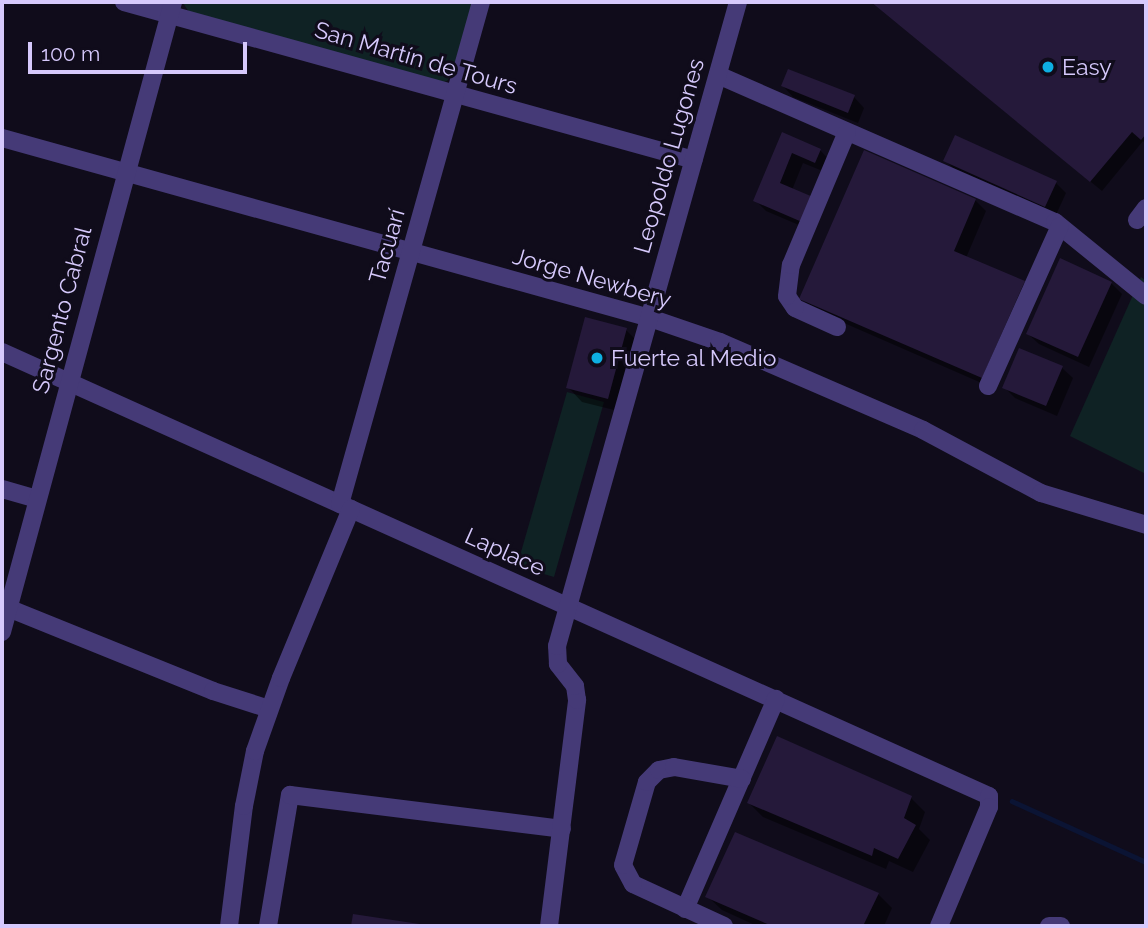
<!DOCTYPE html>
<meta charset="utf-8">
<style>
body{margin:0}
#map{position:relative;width:1148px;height:928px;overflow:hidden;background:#100c1b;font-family:Raleway,sans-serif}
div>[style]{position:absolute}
.green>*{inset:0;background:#0f2224}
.shadow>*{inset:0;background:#0007}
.stream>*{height:4.5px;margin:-2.25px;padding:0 2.25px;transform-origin:2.25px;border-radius:2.25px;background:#0b1434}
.building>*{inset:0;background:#25193a}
.minor>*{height:18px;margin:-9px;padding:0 9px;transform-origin:9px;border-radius:9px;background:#453a77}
.dots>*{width:19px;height:19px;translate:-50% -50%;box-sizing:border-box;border:4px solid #100c1b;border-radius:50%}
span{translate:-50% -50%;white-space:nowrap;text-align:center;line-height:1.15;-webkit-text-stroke:6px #100c1b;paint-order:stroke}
.street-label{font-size:23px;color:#d6c9fc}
.poi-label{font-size:23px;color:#d6c9fc}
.left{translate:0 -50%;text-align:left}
.frame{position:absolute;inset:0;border:4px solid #d6c9fc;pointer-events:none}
.scale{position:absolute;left:28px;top:42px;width:219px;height:32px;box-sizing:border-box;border:4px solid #d6c9fc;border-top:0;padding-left:9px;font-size:21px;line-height:24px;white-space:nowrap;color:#d6c9fc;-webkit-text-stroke:5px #100c1b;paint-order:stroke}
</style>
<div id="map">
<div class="green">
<div style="clip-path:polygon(473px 2px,452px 74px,447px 81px,440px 83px,189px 12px,183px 3px)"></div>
<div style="clip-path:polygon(1141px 277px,1146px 281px,1146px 474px,1070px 436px)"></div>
<div style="clip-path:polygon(567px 392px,604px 402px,554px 577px,517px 566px)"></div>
</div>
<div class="shadow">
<div style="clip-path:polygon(871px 2px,1146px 2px,1146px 144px,1143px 141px,1102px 191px)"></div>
<div style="clip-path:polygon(783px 86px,854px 97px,864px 108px,858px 123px,793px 97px)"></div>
<div style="clip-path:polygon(783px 135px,820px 150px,830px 161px,825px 172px,803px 163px,792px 190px,813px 231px,766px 211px,755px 200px)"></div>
<div style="clip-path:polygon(946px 161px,1056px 183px,1066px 193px,1055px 217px,956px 171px)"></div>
<div style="clip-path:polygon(975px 200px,986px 211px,966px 258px,1024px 283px,1034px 294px,993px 388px,812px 309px,801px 298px)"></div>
<div style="clip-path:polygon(1111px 283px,1122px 294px,1089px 367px,1039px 344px,1028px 334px)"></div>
<div style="clip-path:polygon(626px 330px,640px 344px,622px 412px,582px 402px,568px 387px)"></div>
<div style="clip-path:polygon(1062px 368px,1073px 378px,1057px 416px,1015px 398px,1004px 387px)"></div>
<div style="clip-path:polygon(911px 798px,925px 812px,919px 829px,930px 840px,913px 872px,889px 861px,886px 869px,763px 817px,749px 803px)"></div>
<div style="clip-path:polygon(878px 894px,892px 908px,884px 926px,757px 926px,722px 910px,707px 896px)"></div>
</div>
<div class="stream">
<div style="left:1012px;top:801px;width:147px;rotate:24.5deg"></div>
</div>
<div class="building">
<div style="clip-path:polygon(871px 2px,1146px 2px,1146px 134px,1141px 140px,1132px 132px,1090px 182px)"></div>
<div style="clip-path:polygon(788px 69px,855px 95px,848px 113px,781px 86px)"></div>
<div style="clip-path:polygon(782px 132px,821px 149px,815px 163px,792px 153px,780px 183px,813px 197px,802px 222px,753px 201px)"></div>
<div style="clip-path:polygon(955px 135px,1057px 181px,1045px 207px,943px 161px)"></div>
<div style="clip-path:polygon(864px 150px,976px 199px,954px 251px,1025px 281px,982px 378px,799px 299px)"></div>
<div style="clip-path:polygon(1060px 258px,1112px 282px,1078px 357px,1026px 334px)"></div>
<div style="clip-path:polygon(585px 317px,627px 328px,608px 399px,566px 388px)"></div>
<div style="clip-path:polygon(1019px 348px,1063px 366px,1046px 406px,1002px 388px)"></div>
<div style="clip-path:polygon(777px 736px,912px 796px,904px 818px,916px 825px,898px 859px,874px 848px,872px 856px,747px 803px)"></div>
<div style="clip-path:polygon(735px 832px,879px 893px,863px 926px,772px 926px,705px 897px)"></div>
<div style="clip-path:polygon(353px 914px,426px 925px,426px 926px,351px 926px)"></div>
</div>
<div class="minor">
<div style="left:124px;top:2px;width:591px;rotate:15.49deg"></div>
<div style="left:718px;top:75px;width:368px;rotate:23.6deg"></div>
<div style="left:1055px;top:222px;width:117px;rotate:39.1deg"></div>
<div style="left:2px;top:138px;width:673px;rotate:15.52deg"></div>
<div style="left:650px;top:318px;width:74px;rotate:18.9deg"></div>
<div style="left:720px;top:342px;width:221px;rotate:23.4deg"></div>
<div style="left:923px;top:430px;width:134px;rotate:28.1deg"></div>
<div style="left:1041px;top:493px;width:110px;rotate:16.9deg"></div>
<div style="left:1137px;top:220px;width:15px;rotate:-53deg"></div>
<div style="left:837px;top:327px;width:46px;rotate:-155.7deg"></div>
<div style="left:795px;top:308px;width:14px;rotate:-124deg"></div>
<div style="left:787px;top:296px;width:31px;rotate:-83deg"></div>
<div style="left:791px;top:265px;width:144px;rotate:-67.2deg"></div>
<div style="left:2px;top:352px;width:1082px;rotate:24.22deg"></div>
<div style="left:989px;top:796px;width:11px;rotate:90deg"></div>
<div style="left:989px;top:807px;width:129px;rotate:112.8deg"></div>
<div style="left:988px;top:386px;width:175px;rotate:-65.8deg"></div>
<div style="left:2px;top:489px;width:36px;rotate:16deg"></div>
<div style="left:340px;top:504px;width:521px;rotate:-74.31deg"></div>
<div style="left:8px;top:608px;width:221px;rotate:22deg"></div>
<div style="left:213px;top:691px;width:59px;rotate:17.8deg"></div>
<div style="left:2px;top:632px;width:653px;rotate:-74.81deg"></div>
<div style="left:685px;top:909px;width:229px;rotate:-66.6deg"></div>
<div style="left:229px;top:926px;width:121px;rotate:-82.9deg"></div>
<div style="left:244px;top:806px;width:56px;rotate:-78.7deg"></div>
<div style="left:255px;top:751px;width:77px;rotate:-70.4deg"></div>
<div style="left:281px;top:678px;width:183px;rotate:-67.5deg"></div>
<div style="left:268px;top:926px;width:133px;rotate:-80.5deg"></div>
<div style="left:290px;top:795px;width:274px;rotate:7.1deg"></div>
<div style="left:549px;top:926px;width:228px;rotate:-82.9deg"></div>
<div style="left:577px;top:700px;width:14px;rotate:-98deg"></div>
<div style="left:575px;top:686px;width:28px;rotate:-128deg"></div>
<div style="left:558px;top:664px;width:18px;rotate:-93deg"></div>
<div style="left:557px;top:646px;width:669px;rotate:-74.3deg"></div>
<div style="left:724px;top:926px;width:100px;rotate:-155.2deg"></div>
<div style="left:633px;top:884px;width:21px;rotate:-118deg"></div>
<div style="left:623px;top:865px;width:86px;rotate:-73.9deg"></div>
<div style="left:647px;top:782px;width:17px;rotate:-45deg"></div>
<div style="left:659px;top:770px;width:15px;rotate:-11deg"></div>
<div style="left:674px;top:767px;width:69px;rotate:10deg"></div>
<div style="left:1049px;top:926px;width:12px"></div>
</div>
<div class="dots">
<div style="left:1048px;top:67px;background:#0eafe2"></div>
<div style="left:597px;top:358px;background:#0eafe2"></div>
</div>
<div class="street-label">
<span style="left:416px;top:58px;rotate:16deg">San Martín de Tours</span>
<span style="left:669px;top:156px;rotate:-74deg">Leopoldo Lugones</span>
<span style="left:387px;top:246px;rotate:-74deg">Tacuarí</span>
<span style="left:592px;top:278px;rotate:16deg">Jorge Newbery</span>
<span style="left:62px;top:310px;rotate:-75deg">Sargento Cabral</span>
<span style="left:505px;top:552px;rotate:24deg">Laplace</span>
</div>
<div class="poi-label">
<span class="left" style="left:1062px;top:67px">Easy</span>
<span class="left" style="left:611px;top:358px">Fuerte al Medio</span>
</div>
<div class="frame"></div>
<div class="scale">100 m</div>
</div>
